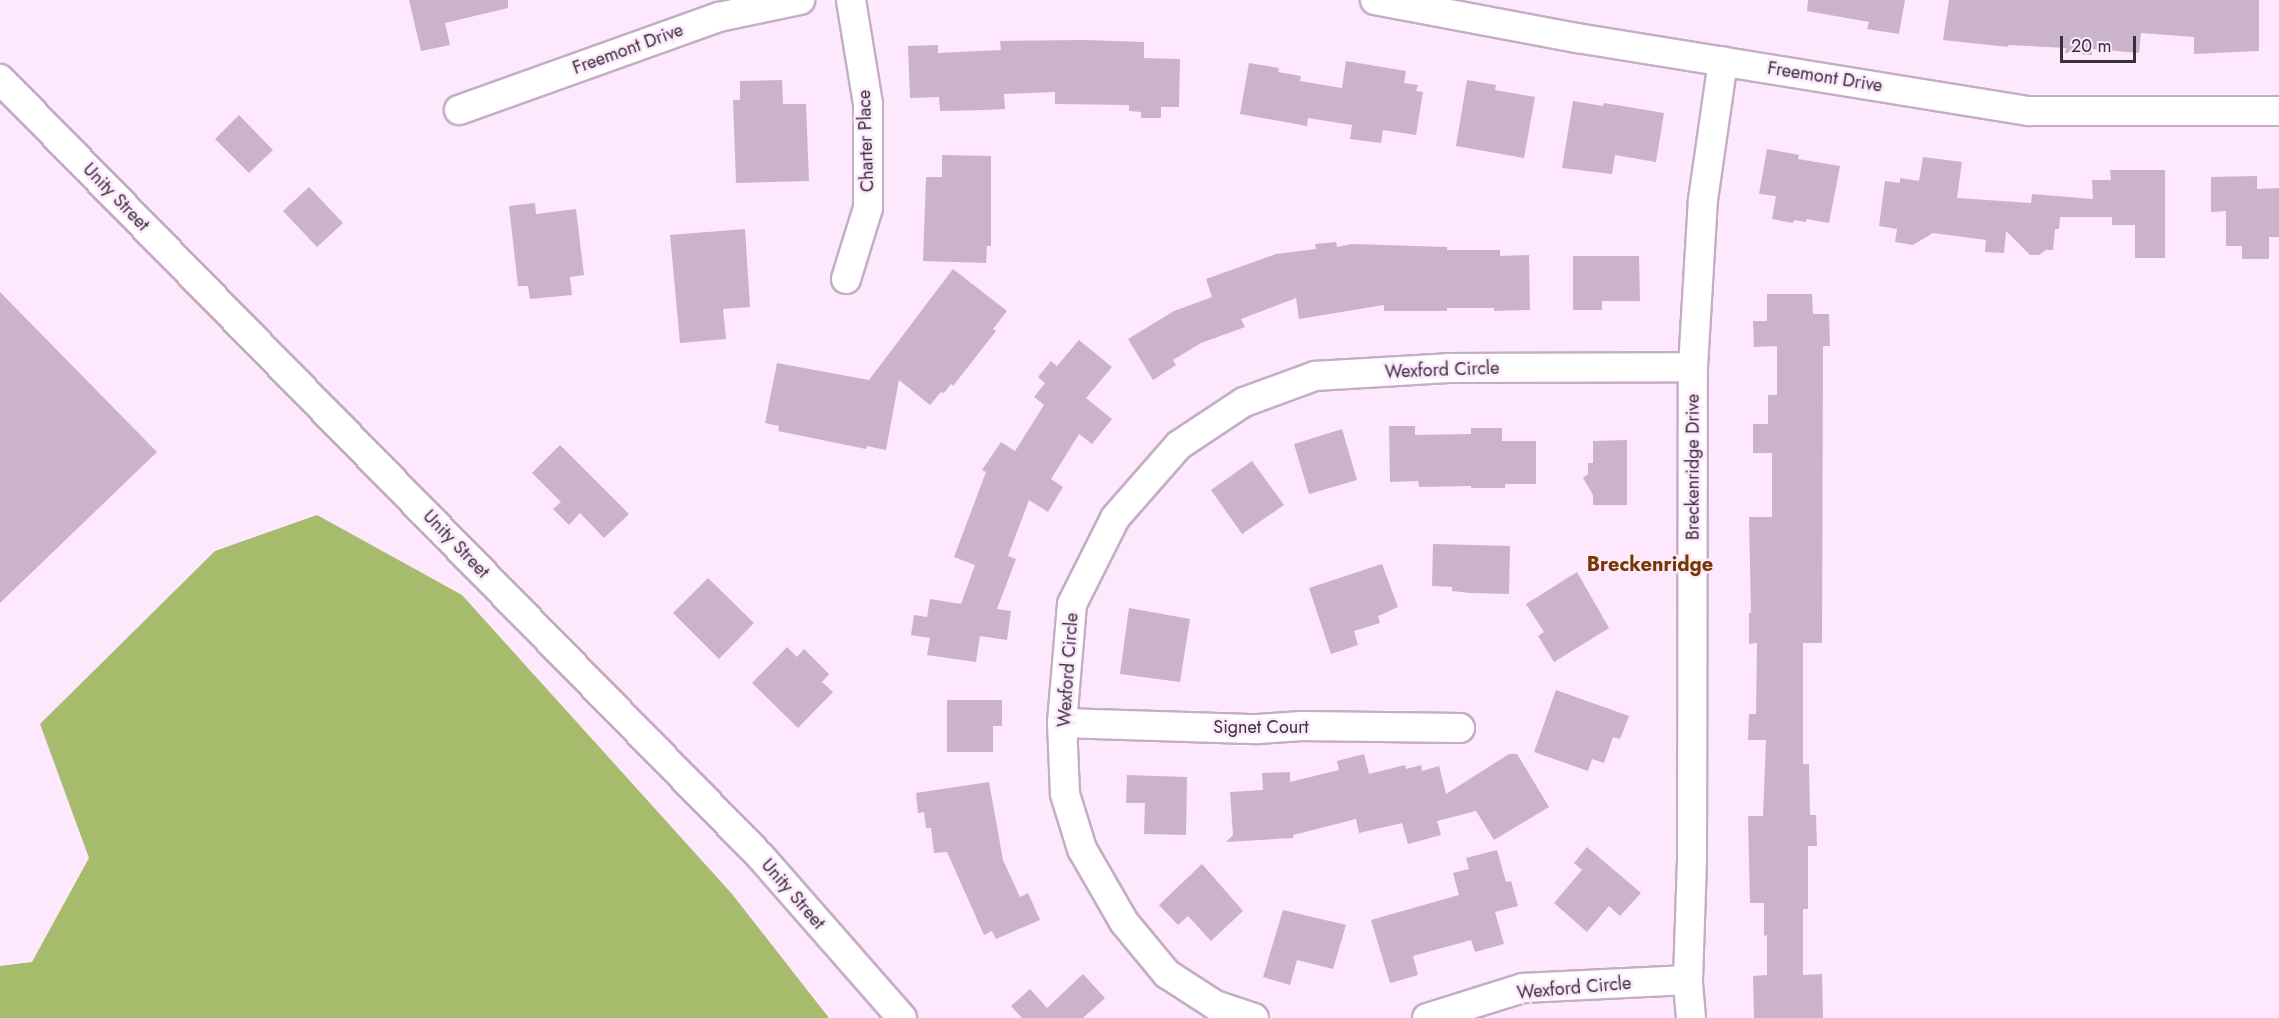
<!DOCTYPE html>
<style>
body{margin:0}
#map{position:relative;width:2279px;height:1018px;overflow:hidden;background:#fde8fd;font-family:Jost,sans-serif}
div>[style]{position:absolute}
.forest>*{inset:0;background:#a7bb6c}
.building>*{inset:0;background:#ccb3cc}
.roads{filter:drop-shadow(2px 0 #c6adc6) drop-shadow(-2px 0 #c6adc6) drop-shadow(0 2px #c6adc6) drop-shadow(0 -2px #c6adc6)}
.minor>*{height:28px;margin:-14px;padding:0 14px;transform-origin:14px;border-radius:14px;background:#fff}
span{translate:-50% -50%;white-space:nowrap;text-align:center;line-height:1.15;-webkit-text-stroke:5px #fde8fd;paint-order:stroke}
.street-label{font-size:18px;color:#393039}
.neighbourhood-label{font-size:20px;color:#723900;font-weight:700}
.scale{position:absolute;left:2060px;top:36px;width:76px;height:27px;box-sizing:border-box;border:3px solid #393039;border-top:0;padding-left:8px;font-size:18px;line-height:21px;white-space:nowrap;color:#393039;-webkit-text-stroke:4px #fde8fd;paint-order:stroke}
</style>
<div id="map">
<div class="forest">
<div style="clip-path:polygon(317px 515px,462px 595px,732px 894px,829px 1018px,0 1018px,0 966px,32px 962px,89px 858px,40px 724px,215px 551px)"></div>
</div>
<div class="building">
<div style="clip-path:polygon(409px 0,508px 0,508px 8px,445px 23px,450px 45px,421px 51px)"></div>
<div style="clip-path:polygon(1808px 0,1905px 0,1899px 34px,1867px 29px,1869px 22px,1807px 11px)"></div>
<div style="clip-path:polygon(1949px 0,2259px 0,2259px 51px,2194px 54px,2194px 37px,2141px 33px,2139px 53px,2092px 49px,2092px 55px,2065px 53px,2066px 48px,2008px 45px,2008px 47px,1943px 40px)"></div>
<div style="clip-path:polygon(1085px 40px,1144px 42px,1144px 58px,1180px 59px,1179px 107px,1161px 107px,1161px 118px,1141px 118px,1141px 112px,1129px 111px,1129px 105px,1055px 104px,1055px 92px,1004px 94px,1005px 109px,985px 110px,940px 111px,939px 97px,910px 98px,908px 46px,938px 45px,938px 53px,1001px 50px,1000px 41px)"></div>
<div style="clip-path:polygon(1346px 61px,1406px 71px,1404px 83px,1418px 85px,1416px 91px,1423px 92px,1416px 135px,1383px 130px,1381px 143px,1350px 139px,1352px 125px,1308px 118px,1307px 126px,1240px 114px,1249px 63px,1279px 68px,1278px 72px,1301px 76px,1300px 81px,1342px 88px)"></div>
<div style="clip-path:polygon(782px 80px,783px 104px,806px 104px,809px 181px,736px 183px,733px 100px,740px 100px,740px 81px)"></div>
<div style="clip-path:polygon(1467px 80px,1496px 85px,1495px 90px,1535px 97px,1524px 158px,1456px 146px)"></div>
<div style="clip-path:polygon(1573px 101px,1603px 106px,1604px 103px,1664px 113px,1656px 162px,1615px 155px,1612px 174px,1562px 168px)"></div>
<div style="clip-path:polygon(239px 115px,273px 150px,249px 173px,215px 139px)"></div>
<div style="clip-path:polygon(1767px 149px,1799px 155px,1798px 159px,1840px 166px,1829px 223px,1806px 219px,1806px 222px,1794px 220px,1793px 223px,1772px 219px,1776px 196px,1759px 194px)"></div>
<div style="clip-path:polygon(942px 155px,991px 156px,991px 246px,987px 246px,986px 263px,923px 261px,926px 177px,942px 177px)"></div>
<div style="clip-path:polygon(1923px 157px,1962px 162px,1957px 198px,2031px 203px,2032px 194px,2093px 199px,2092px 180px,2111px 180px,2110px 170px,2165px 170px,2165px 258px,2135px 258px,2135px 225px,2112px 225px,2112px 217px,2060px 217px,2059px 229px,2055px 229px,2053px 250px,2046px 250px,2039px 255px,2030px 255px,2006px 231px,2004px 253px,1985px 252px,1986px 240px,1933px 233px,1913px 245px,1895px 242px,1897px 229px,1879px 226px,1885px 181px,1900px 183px,1900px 178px,1919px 181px)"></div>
<div style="clip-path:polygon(2257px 176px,2257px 189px,2279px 188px,2279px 237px,2269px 237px,2269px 259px,2242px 259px,2242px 246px,2226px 246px,2226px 211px,2211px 212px,2211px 177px)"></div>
<div style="clip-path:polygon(309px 187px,343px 223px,317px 247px,283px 211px)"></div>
<div style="clip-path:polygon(535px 203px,536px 214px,576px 209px,584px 275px,570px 277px,572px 295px,530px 299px,528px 286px,518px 286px,509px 206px)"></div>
<div style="clip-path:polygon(745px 229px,750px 307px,723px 309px,726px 339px,680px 343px,670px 235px)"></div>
<div style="clip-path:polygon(1336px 242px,1337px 247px,1352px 244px,1447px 247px,1447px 250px,1500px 250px,1500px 256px,1529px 255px,1530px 310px,1494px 311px,1494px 308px,1447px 308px,1447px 311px,1384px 311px,1384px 305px,1299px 319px,1296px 298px,1241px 319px,1245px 327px,1201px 343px,1173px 360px,1176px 365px,1153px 380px,1128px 339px,1174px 311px,1212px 297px,1206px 279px,1276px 254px,1316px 249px,1315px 244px)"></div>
<div style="clip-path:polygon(1573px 256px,1639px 256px,1640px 301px,1602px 301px,1602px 310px,1573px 310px)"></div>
<div style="clip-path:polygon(953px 269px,1007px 311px,993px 329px,996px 331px,953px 386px,951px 384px,944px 393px,941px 392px,930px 405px,899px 380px,886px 450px,867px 446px,866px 449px,778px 431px,779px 426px,765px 423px,777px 363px,869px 380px)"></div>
<div style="clip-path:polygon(0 292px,157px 452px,0 603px)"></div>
<div style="clip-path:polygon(1767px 294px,1812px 294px,1813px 314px,1829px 314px,1830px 346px,1823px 346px,1822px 643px,1803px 643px,1803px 764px,1809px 764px,1810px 815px,1816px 815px,1817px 846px,1808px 846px,1808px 909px,1803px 909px,1803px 975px,1822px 974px,1823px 1018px,1754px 1018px,1753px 976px,1767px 975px,1767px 935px,1764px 936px,1764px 903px,1750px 903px,1748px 816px,1763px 816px,1766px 740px,1748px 740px,1749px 714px,1756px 714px,1757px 643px,1749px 644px,1749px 613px,1751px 613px,1749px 517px,1772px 517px,1772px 453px,1753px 453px,1753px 424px,1768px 424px,1768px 395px,1777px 395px,1777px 346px,1754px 347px,1753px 321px,1767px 321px)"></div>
<div style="clip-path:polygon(1079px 340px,1112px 367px,1086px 398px,1112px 419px,1092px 444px,1079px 434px,1051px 479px,1063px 487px,1048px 512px,1029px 500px,1008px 556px,1016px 559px,997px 609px,1011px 611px,1007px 640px,980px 636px,976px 662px,927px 655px,930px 638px,911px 635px,914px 615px,927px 617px,930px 599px,961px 604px,975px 565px,954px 557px,986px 472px,982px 470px,1001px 442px,1015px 451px,1044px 405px,1034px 397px,1045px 383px,1038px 377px,1051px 361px,1057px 366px)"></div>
<div style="clip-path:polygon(1389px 426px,1415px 426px,1415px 435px,1471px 434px,1471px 428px,1502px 428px,1502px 441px,1536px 441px,1536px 484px,1505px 484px,1505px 488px,1471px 488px,1471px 486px,1419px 487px,1418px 481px,1390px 482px)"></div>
<div style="clip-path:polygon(1342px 429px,1357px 480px,1309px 494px,1294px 444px)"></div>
<div style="clip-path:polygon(1627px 440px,1627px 505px,1593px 505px,1593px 495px,1583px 478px,1588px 474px,1588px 463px,1593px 463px,1593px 441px)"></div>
<div style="clip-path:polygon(560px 445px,629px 514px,604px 538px,580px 513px,569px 525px,553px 509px,561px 502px,532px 473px)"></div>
<div style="clip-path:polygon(1252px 461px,1284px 505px,1242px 534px,1211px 490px)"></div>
<div style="clip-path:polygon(1433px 544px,1510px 546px,1509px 594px,1470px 593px,1452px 591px,1452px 587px,1432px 586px)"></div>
<div style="clip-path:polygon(1382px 564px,1398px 607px,1378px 616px,1380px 623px,1354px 631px,1358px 645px,1331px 654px,1309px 588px)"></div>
<div style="clip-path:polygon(1577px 572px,1609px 628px,1554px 662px,1538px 636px,1544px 632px,1526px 604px)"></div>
<div style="clip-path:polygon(708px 578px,754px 623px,719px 659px,673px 613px)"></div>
<div style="clip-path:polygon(1129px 608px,1190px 619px,1180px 682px,1120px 674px)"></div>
<div style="clip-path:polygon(787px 647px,797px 657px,804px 649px,829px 674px,822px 682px,833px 692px,798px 728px,752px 683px)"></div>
<div style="clip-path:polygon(1556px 690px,1629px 716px,1620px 739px,1613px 737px,1604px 763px,1592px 759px,1588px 771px,1534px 752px)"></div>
<div style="clip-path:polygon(947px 700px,1002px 700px,1002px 726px,993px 726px,993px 752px,947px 752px)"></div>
<div style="clip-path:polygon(1364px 754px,1369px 774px,1405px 765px,1406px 769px,1421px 765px,1422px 771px,1439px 766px,1446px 794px,1509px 754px,1517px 754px,1549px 807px,1494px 840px,1476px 811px,1437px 821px,1441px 835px,1408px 844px,1402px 823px,1359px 833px,1356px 819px,1293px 835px,1293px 838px,1226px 842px,1233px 835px,1230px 792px,1263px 790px,1262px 773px,1290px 772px,1290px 782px,1339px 770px,1337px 761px)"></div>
<div style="clip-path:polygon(1127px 775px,1187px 777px,1186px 835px,1144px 834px,1145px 803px,1126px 803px)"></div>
<div style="clip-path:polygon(989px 782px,1003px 860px,1020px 897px,1028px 893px,1040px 920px,996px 939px,992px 931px,984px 935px,947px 852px,934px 853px,931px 828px,926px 828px,924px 812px,918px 813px,916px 793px)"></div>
<div style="clip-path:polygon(1587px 847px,1641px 893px,1620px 916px,1609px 906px,1587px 932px,1554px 903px,1582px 870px,1574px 863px)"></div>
<div style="clip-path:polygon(1497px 850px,1506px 882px,1511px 881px,1518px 906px,1495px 912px,1504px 944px,1475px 952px,1471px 940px,1413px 956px,1418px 975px,1390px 983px,1371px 920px,1459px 895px,1453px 873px,1469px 869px,1466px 858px)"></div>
<div style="clip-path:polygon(1202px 864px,1243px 911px,1211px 941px,1188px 916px,1178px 925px,1159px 905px)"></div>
<div style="clip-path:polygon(1283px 910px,1346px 925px,1333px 969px,1297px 960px,1290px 985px,1263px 977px)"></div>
<div style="clip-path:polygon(1083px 974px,1105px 998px,1083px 1018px,1022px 1018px,1011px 1006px,1030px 989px,1047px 1008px)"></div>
</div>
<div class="roads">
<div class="minor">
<div style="left:1375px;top:0;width:206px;rotate:10.7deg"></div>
<div style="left:1577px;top:38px;width:457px;rotate:9.2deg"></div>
<div style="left:2028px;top:111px;width:251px"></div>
<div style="left:0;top:79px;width:1088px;rotate:45.63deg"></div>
<div style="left:761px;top:857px;width:214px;rotate:48.8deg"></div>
<div style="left:459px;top:110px;width:276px;rotate:-19.7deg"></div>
<div style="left:719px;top:17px;width:83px;rotate:-11.9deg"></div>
<div style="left:846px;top:279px;width:74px;rotate:-72.8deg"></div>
<div style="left:868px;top:208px;width:104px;rotate:-90deg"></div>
<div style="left:868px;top:104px;width:105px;rotate:-99.3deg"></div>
<div style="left:1062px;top:723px;width:196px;rotate:1.8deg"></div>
<div style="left:1258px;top:729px;width:44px;rotate:-3.9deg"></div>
<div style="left:1302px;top:726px;width:158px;rotate:0.7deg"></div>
<div style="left:1254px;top:1018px;width:41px;rotate:-161.6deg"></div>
<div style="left:1215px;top:1005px;width:57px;rotate:-147.1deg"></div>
<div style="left:1167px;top:974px;width:67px;rotate:-129.6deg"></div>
<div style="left:1124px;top:922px;width:84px;rotate:-119.9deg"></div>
<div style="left:1082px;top:849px;width:58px;rotate:-107.2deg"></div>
<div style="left:1065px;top:794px;width:71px;rotate:-92.4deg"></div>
<div style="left:1062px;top:723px;width:119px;rotate:-85.2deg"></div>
<div style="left:1072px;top:604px;width:96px;rotate:-63.4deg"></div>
<div style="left:1115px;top:518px;width:97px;rotate:-48.8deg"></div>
<div style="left:1179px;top:445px;width:78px;rotate:-33.5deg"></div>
<div style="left:1244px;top:402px;width:76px;rotate:-20.1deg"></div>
<div style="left:1315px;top:376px;width:133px;rotate:-3.4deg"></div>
<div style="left:1448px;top:368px;width:245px;rotate:-0.2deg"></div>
<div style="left:1427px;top:1018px;width:101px;rotate:-17.4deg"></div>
<div style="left:1523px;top:988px;width:165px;rotate:-2.8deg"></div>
<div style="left:1691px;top:1018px;width:38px;rotate:-95deg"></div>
<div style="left:1688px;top:980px;width:119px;rotate:-88.1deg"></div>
<div style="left:1692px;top:861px;width:494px;rotate:-89.9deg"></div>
<div style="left:1693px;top:367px;width:167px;rotate:-86.6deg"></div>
<div style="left:1703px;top:200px;width:140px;rotate:-81.8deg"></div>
</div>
</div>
<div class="street-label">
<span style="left:628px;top:49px;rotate:-20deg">Freemont Drive</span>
<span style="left:1825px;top:77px;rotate:9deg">Freemont Drive</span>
<span style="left:866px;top:141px;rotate:-92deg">Charter Place</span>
<span style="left:116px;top:197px;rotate:46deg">Unity Street</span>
<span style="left:1442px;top:370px;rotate:-2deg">Wexford Circle</span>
<span style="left:1693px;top:467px;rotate:-90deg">Breckenridge Drive</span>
<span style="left:456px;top:544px;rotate:46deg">Unity Street</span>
<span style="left:1068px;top:670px;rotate:-86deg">Wexford Circle</span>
<span style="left:1261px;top:727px">Signet Court</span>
<span style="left:793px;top:894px;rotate:49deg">Unity Street</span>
<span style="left:1574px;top:988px;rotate:-5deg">Wexford Circle</span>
</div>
<div class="neighbourhood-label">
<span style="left:1650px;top:564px">Breckenridge</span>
</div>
<div class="scale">20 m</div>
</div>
